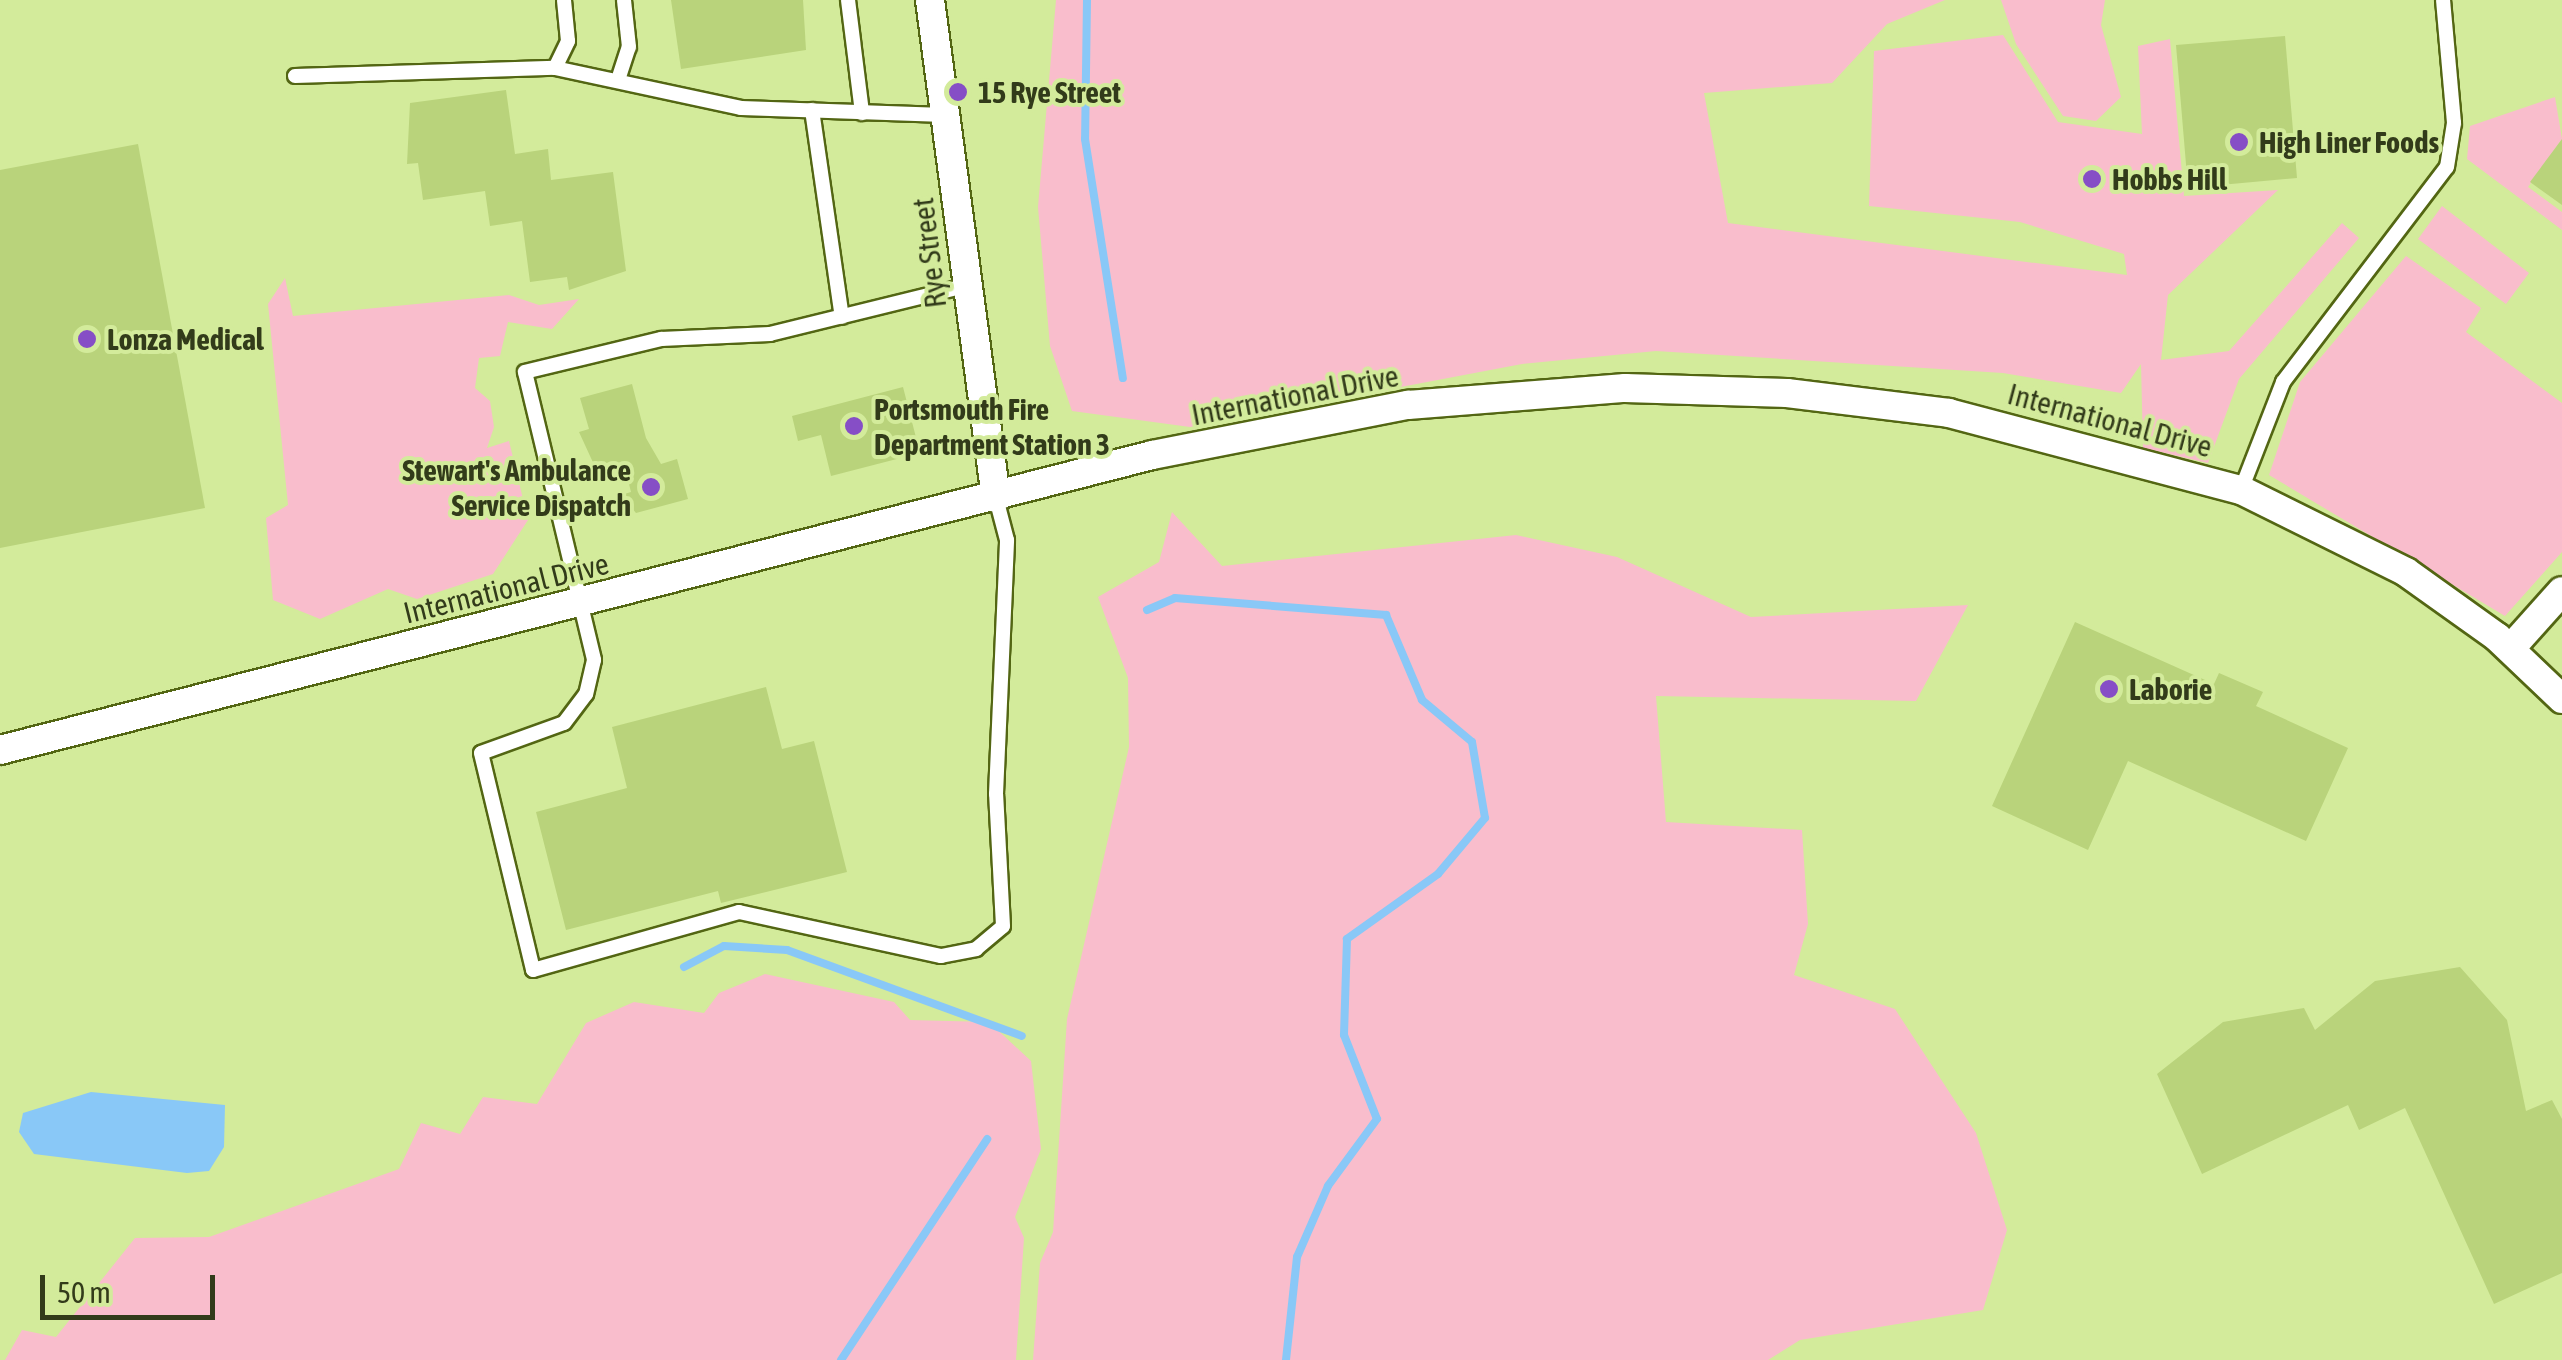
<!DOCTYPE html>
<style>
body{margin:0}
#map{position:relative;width:2562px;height:1360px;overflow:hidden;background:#d3eb9b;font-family:"Asap Condensed",sans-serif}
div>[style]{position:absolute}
.green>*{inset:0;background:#f9bdcc}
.water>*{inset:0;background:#89c8f7}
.stream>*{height:8px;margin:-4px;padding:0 4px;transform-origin:4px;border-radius:4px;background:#89c8f7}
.building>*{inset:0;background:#b9d37b}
.roads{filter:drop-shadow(2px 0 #536613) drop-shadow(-2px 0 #536613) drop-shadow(0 2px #536613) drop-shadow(0 -2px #536613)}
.service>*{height:14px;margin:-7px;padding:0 7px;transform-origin:7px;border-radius:7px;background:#fff}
.minor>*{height:28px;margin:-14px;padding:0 14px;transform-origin:14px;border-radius:14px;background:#fff}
.dots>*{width:28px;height:28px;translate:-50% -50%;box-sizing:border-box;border:5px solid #d3eb9b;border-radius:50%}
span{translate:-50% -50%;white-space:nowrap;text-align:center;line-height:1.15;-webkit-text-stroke:8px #d3eb9b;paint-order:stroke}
.poi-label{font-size:30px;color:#323b1a;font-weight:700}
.left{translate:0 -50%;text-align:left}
.right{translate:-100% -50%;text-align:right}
.street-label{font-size:30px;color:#323b1a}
.scale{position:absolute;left:40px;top:1275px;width:175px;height:45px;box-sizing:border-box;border:5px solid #323b1a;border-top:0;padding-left:12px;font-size:30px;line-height:35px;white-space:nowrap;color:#323b1a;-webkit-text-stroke:8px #d3eb9b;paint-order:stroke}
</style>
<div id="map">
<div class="green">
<div style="clip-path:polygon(1056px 0,1945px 0,1887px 24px,1832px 83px,1704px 93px,1728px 223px,2127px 275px,2124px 254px,2020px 222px,1869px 206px,1874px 51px,2003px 35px,2058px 122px,2142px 134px,2138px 46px,2170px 39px,2184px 196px,2278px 190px,2168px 295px,2161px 360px,2229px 351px,2342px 223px,2359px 238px,2239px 379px,2208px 463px,2143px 448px,2141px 364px,2121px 393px,2003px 373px,1656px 351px,1522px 364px,1190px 427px,1072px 411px,1050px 346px,1038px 207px)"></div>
<div style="clip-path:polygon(2001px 0,2105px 0,2101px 25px,2121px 97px,2096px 121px,2063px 116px,2016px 44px)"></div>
<div style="clip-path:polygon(2555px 97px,2562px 139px,2528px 187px,2562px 212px,2562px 230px,2467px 159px,2470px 126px)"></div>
<div style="clip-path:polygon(2442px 206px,2529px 273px,2506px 304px,2418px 239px)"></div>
<div style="clip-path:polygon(2406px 256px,2481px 308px,2466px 332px,2562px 403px,2562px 552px,2505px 616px,2269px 475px,2300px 382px)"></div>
<div style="clip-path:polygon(285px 278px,293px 316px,509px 295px,539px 305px,579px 299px,552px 329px,508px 322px,500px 356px,479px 358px,475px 388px,490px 401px,494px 427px,487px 448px,509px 441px,528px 520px,493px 574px,417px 599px,388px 589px,320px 619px,273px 600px,266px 518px,288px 505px,268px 304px)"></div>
<div style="clip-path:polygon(1172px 512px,1222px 566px,1516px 535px,1617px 557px,1751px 617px,1968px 605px,1916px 701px,1656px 696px,1666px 822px,1802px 830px,1808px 924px,1794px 975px,1895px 1009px,1976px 1133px,2007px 1230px,1983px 1310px,1800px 1340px,1768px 1360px,1033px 1360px,1040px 1263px,1053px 1232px,1067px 1019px,1129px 747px,1128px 678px,1098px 597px,1159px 562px)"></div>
<div style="clip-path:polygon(765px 974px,894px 1002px,910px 1020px,989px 1022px,1031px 1061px,1041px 1149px,1015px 1217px,1024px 1238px,1016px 1360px,5px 1360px,22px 1330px,56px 1337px,135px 1238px,209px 1237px,399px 1169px,421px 1123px,460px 1134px,483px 1097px,537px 1104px,586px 1023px,634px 1002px,704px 1013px,719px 993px)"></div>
</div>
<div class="water">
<div style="clip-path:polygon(91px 1092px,225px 1105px,224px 1147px,209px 1171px,187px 1173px,34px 1154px,19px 1132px,23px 1113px)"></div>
</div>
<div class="stream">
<div style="left:1087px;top:0;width:139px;rotate:90.8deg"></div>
<div style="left:1085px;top:139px;width:242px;rotate:81deg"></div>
<div style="left:1147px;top:610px;width:30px;rotate:-23deg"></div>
<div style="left:1175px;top:598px;width:212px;rotate:4.6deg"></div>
<div style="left:1386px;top:615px;width:92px;rotate:67deg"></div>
<div style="left:1422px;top:700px;width:65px;rotate:40deg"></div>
<div style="left:1472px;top:742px;width:77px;rotate:80.3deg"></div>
<div style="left:1485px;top:818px;width:73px;rotate:130deg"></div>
<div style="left:1438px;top:874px;width:112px;rotate:144.5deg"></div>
<div style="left:1347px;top:939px;width:96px;rotate:91.8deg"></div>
<div style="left:1344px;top:1035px;width:90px;rotate:68.6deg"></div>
<div style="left:1377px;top:1119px;width:83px;rotate:126.2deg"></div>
<div style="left:1328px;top:1186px;width:77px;rotate:113.6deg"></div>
<div style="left:1297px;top:1257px;width:104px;rotate:96.1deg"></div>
<div style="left:684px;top:967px;width:45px;rotate:-27.7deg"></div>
<div style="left:724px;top:946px;width:63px;rotate:3.6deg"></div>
<div style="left:787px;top:950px;width:250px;rotate:20.1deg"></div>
<div style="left:841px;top:1360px;width:265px;rotate:-56.5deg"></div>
</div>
<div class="building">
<div style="clip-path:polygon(671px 0,803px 0,806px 50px,681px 69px)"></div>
<div style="clip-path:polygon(2285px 36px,2297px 178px,2188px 188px,2176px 45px)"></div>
<div style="clip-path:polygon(506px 90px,515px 154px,548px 149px,551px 180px,613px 172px,626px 271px,569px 290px,567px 277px,530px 282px,522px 221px,490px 226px,485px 191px,423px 200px,418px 163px,407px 164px,410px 103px)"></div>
<div style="clip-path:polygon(2562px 139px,2562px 205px,2530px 182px)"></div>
<div style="clip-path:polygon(138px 144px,205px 508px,0 548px,0 170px)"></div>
<div style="clip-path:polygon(632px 384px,646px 438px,661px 464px,677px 459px,688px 499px,636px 513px,621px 495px,631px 492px,627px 476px,602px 482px,579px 432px,589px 429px,580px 398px)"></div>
<div style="clip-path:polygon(903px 387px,920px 453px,831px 476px,821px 435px,798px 441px,792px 416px)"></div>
<div style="clip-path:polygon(2075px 622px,2214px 684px,2219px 673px,2263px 692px,2256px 706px,2348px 748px,2306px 841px,2128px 761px,2088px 850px,1992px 806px)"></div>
<div style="clip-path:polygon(766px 687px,782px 749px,814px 741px,847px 872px,721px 903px,718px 891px,566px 930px,536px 812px,627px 788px,612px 727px)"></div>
<div style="clip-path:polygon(2460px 967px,2507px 1020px,2526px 1111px,2552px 1100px,2562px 1119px,2562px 1273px,2494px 1304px,2405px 1108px,2359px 1130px,2348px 1105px,2202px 1174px,2157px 1074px,2223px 1022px,2304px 1008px,2315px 1030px,2375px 981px)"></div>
</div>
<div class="roads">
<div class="service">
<div style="left:848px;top:0;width:114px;rotate:82.9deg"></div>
<div style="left:555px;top:68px;width:30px;rotate:-64deg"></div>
<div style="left:568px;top:41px;width:41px;rotate:-95.6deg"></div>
<div style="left:295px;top:76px;width:260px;rotate:-1.8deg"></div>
<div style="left:555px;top:68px;width:190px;rotate:12.1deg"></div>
<div style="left:741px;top:108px;width:204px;rotate:2deg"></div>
<div style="left:618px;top:80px;width:35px;rotate:-72deg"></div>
<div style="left:629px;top:47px;width:47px;rotate:-96.1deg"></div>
<div style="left:812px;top:110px;width:209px;rotate:81.8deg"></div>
<div style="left:965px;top:286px;width:201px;rotate:166.2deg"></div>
<div style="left:770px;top:334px;width:109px;rotate:177.4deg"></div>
<div style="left:661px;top:339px;width:140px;rotate:166.4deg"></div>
<div style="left:525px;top:372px;width:296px;rotate:76.5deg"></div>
<div style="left:594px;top:660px;width:35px;rotate:103deg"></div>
<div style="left:586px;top:694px;width:36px;rotate:127deg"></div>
<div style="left:564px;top:723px;width:88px;rotate:160.1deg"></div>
<div style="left:481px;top:753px;width:223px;rotate:76.5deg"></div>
<div style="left:533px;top:970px;width:214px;rotate:-15.7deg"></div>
<div style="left:739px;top:912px;width:207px;rotate:12.3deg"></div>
<div style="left:941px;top:956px;width:36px;rotate:-11deg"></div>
<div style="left:976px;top:949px;width:35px;rotate:-40deg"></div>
<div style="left:1003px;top:926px;width:132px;rotate:-93deg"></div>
<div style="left:996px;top:794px;width:254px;rotate:-87.5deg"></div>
<div style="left:1007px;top:540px;width:43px;rotate:-104.7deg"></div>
<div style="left:2241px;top:490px;width:116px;rotate:-68.7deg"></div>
<div style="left:2283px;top:382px;width:270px;rotate:-52.7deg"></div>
<div style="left:2447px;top:167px;width:45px;rotate:-81deg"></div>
<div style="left:2454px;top:123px;width:123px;rotate:-95.1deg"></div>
</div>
<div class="minor">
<div style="left:930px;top:0;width:502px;rotate:82.45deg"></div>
<div style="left:2511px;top:648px;width:76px;rotate:-48.2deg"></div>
<div style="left:0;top:750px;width:1189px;rotate:-14.36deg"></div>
<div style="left:1152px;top:455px;width:261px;rotate:-11.1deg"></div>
<div style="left:1408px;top:405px;width:218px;rotate:-4.5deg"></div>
<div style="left:1625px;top:388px;width:162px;rotate:1.8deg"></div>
<div style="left:1787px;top:393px;width:163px;rotate:7deg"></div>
<div style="left:1949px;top:413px;width:302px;rotate:14.8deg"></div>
<div style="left:2241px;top:490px;width:184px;rotate:26.4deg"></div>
<div style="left:2406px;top:572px;width:112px;rotate:35.5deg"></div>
<div style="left:2497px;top:637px;width:90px;rotate:43.6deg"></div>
</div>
</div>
<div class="dots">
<div style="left:958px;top:92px;background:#864ec6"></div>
<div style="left:2239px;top:142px;background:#864ec6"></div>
<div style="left:2092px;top:179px;background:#864ec6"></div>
<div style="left:87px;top:339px;background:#864ec6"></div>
<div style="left:854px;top:426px;background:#864ec6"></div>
<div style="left:651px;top:487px;background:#864ec6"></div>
<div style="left:2109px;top:689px;background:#864ec6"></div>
</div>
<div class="poi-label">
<span class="left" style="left:978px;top:92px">15 Rye Street</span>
<span class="left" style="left:2259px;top:142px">High Liner Foods</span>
<span class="left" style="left:2112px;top:179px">Hobbs Hill</span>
<span class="left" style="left:107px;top:339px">Lonza Medical</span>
<span class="left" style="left:874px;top:426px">Portsmouth Fire<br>Department Station 3</span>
<span class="right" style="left:631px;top:487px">Stewart's Ambulance<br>Service Dispatch</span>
<span class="left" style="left:2129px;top:689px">Laborie</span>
</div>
<div class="street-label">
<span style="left:929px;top:253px;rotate:-97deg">Rye Street</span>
<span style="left:1295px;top:395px;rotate:-11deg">International Drive</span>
<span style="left:2110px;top:420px;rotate:15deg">International Drive</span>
<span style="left:506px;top:588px;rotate:-14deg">International Drive</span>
</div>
<div class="scale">50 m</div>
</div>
